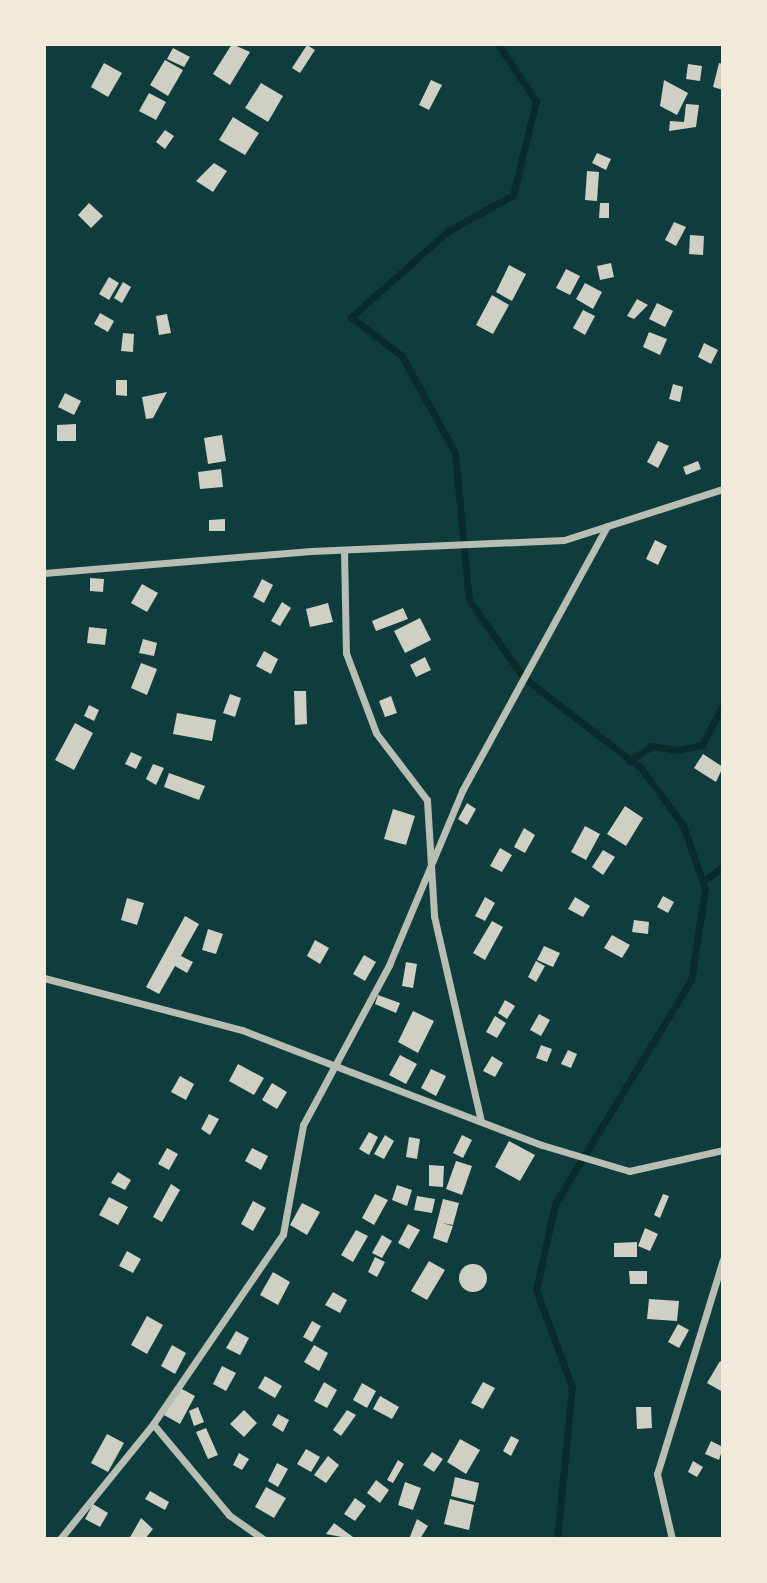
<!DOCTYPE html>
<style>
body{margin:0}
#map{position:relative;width:767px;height:1583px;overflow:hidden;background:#0f3d3e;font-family:Manrope,sans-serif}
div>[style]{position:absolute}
.stream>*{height:7px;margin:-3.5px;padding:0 3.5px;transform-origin:3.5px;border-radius:3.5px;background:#0a2a2b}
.building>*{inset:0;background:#cfcfc3}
.round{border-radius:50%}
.minor>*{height:7px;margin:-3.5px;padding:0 3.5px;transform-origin:3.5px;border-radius:3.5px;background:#b8beb3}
span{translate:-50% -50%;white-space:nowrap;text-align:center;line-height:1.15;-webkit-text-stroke:7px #f1e9da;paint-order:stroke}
.frame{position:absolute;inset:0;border:46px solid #f1e9da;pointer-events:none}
</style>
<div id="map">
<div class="stream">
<div style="left:498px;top:44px;width:69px;rotate:56.3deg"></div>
<div style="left:536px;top:101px;width:97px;rotate:103.7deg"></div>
<div style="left:513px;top:195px;width:74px;rotate:151deg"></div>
<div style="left:448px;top:231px;width:130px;rotate:138.4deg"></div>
<div style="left:351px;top:317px;width:64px;rotate:37.4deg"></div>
<div style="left:402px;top:356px;width:111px;rotate:61.3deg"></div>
<div style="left:455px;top:453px;width:148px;rotate:84.6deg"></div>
<div style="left:469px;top:600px;width:95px;rotate:54.8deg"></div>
<div style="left:524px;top:678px;width:148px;rotate:37.6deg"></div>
<div style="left:641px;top:768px;width:71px;rotate:53.6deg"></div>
<div style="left:683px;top:825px;width:68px;rotate:71deg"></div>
<div style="left:705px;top:889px;width:92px;rotate:98.7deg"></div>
<div style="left:691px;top:980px;width:262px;rotate:121.3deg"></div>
<div style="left:555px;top:1204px;width:88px;rotate:102.5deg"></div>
<div style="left:536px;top:1290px;width:103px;rotate:69.6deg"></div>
<div style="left:572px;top:1387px;width:153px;rotate:95.6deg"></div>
<div style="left:629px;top:761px;width:27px;rotate:-33deg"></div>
<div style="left:652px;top:746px;width:26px;rotate:9deg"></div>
<div style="left:678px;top:750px;width:25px;rotate:-12deg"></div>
<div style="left:702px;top:745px;width:45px;rotate:-62.3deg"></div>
<div style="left:703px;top:881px;width:24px;rotate:-35deg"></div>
</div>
<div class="building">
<div style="clip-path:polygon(232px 44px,250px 52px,230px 85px,213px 74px)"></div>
<div style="clip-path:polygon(307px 45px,315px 50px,300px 73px,292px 68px)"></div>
<div style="clip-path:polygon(173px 48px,190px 57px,184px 67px,167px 59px)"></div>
<div style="clip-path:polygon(165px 60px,183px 70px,168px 96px,150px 85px)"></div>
<div style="clip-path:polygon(104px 63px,122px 73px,108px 97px,91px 87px)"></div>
<div style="clip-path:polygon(719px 63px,723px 64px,723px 90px,713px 87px)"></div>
<div style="clip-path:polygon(688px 64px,702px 66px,700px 81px,686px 79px)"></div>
<div style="clip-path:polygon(431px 80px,442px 85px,429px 110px,419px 105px)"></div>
<div style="clip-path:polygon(664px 80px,688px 93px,677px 115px,660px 106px)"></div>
<div style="clip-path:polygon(261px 83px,283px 96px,268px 122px,245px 108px)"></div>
<div style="clip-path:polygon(149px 93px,166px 102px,156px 120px,139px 111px)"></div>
<div style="clip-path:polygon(686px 104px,699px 105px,696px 127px,669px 131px,670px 121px,684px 122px)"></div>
<div style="clip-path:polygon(233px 117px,259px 133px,245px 155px,219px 140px)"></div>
<div style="clip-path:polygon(165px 130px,174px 136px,165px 149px,156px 142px)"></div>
<div style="clip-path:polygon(597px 153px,611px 159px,606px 170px,592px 163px)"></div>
<div style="clip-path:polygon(214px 163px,227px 171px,213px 192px,196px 181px)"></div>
<div style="clip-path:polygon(587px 171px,599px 172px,597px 201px,585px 200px)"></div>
<div style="clip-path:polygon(89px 203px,103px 216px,91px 228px,78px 215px)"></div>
<div style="clip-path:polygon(600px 203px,609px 203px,609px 218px,599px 218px)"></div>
<div style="clip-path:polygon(674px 222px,686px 227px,676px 246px,665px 240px)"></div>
<div style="clip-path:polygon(690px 235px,704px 236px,703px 255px,689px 254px)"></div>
<div style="clip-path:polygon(611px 263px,614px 277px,600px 280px,597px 266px)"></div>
<div style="clip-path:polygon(509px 265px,526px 274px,512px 301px,496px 292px)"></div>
<div style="clip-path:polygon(566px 269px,580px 276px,570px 295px,556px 288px)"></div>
<div style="clip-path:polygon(109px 277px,119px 283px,109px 300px,99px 294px)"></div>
<div style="clip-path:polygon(123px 282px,131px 287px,122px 303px,114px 298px)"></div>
<div style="clip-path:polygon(585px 283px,602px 292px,593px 309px,576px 299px)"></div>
<div style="clip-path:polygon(492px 295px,509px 305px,493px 334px,476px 325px)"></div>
<div style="clip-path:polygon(637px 299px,648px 305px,634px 319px,627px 316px)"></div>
<div style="clip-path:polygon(657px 303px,673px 311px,665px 327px,649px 319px)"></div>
<div style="clip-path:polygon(583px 310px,595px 316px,585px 335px,573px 328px)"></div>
<div style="clip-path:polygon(100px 313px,114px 321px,108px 332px,94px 324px)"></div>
<div style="clip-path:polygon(167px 314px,171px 333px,159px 335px,156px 316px)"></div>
<div style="clip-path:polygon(649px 332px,667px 339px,660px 355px,643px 347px)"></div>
<div style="clip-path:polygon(123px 333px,134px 334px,133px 352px,121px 351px)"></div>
<div style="clip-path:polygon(704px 343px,718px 350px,711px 364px,698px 357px)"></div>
<div style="clip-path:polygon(116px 380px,127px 380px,127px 396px,116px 395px)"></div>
<div style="clip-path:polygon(673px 384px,683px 387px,680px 402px,669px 399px)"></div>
<div style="clip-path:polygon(167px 392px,153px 418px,146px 419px,142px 397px)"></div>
<div style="clip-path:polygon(65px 393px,81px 401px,74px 415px,58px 407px)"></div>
<div style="clip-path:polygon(76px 424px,76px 441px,57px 441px,57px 425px)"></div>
<div style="clip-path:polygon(222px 435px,226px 461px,208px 464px,204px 438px)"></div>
<div style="clip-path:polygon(658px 441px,669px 446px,658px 468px,647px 462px)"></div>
<div style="clip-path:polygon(698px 461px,701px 469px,686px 475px,683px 467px)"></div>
<div style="clip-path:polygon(221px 469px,223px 487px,200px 489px,198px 472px)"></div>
<div style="clip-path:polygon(225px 519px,225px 531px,209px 531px,209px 520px)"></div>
<div style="clip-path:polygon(655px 540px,667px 546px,658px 565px,646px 559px)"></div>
<div style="clip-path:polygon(90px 578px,104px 579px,103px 592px,90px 591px)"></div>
<div style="clip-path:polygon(262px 579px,273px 585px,264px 603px,253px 597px)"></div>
<div style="clip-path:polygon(142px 584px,158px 593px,147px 612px,131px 603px)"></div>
<div style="clip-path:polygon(282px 602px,291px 608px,280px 626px,271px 621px)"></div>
<div style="clip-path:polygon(328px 603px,333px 622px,310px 627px,306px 609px)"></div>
<div style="clip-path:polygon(403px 608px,408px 619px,376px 631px,372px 621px)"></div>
<div style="clip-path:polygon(420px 618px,431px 640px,405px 653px,394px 631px)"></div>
<div style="clip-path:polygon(89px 627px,107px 629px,105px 645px,87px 643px)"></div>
<div style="clip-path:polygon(143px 639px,157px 643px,154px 656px,139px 653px)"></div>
<div style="clip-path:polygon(264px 651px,278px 659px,271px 674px,256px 666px)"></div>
<div style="clip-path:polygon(425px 657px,431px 670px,416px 677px,410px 665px)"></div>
<div style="clip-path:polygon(141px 663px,157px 669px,147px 695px,131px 688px)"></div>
<div style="clip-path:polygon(294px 691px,306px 691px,307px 724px,295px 725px)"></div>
<div style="clip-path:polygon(230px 694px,241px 698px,235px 717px,223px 713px)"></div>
<div style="clip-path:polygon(391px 696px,397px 713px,385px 717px,379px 701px)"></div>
<div style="clip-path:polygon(89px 705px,99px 710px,94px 721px,84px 716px)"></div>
<div style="clip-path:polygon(177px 713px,216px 720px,212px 741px,173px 734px)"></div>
<div style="clip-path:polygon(75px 723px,93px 733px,74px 770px,55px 760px)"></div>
<div style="clip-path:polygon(131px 752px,142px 757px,136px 769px,125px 764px)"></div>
<div style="clip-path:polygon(703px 754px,723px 767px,716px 782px,694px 768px)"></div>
<div style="clip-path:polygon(153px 764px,164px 768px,156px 785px,146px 779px)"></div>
<div style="clip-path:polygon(169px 773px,205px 786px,199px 800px,164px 787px)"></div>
<div style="clip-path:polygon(467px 803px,476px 809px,467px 825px,458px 819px)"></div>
<div style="clip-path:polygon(625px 806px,643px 818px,626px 846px,607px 834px)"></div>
<div style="clip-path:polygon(393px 809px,415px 816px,406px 845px,384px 839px)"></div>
<div style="clip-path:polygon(585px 826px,600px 834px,586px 860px,571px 852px)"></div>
<div style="clip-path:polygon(524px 828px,535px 835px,525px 853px,514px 847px)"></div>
<div style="clip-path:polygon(500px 848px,512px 855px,502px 872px,490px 866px)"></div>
<div style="clip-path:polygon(603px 850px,615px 857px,603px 875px,592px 867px)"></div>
<div style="clip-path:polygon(663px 896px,674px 902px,668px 913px,657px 907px)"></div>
<div style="clip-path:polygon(485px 897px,495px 903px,485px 921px,475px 916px)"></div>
<div style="clip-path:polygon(575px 897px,590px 906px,583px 917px,568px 909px)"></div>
<div style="clip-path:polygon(127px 898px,144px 903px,137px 925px,121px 920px)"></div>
<div style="clip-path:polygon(185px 916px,199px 924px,181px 956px,193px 962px,187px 973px,175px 966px,159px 994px,146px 987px)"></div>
<div style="clip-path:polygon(634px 920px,649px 922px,648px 934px,632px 932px)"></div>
<div style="clip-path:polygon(492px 921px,503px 927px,485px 960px,473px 953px)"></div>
<div style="clip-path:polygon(208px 929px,223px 934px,216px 954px,202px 950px)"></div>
<div style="clip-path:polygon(612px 935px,630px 945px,622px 958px,604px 948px)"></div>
<div style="clip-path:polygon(315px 940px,329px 948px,320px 964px,307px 956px)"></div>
<div style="clip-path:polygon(544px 946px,560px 953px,553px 967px,537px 960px)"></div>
<div style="clip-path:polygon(364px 955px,376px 962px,365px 981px,353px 974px)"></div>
<div style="clip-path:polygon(536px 961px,545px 966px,536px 982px,528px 977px)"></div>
<div style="clip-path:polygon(406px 962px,417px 964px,413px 988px,402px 986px)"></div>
<div style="clip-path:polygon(378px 995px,400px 1003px,396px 1013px,375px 1004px)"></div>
<div style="clip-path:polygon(505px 1000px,515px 1006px,507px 1019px,498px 1013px)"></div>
<div style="clip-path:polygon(413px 1011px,434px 1021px,418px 1053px,398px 1042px)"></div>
<div style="clip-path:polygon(539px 1014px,550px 1020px,541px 1036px,530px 1030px)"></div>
<div style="clip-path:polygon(495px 1016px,506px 1023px,497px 1038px,486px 1032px)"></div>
<div style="clip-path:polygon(541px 1045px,552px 1049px,547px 1062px,536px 1058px)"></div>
<div style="clip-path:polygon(568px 1050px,577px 1054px,571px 1068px,561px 1064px)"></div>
<div style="clip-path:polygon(400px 1055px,417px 1064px,406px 1084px,389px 1075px)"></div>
<div style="clip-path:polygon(492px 1056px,503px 1063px,495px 1077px,483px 1071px)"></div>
<div style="clip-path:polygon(238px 1064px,264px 1078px,254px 1095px,229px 1081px)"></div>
<div style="clip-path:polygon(431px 1069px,446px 1076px,436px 1096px,421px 1088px)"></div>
<div style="clip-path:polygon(180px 1076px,194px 1084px,186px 1100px,171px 1092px)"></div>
<div style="clip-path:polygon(272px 1083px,287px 1092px,277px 1109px,262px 1100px)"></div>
<div style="clip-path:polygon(209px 1114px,219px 1119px,210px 1135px,201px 1129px)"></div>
<div style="clip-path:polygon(369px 1132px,378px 1137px,369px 1155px,359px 1149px)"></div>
<div style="clip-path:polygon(385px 1135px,394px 1141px,384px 1159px,374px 1154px)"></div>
<div style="clip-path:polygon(462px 1135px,472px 1140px,463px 1158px,453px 1153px)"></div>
<div style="clip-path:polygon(409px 1137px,420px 1139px,417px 1159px,406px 1157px)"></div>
<div style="clip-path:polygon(509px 1141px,535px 1155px,520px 1181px,495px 1167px)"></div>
<div style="clip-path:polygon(167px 1148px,178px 1154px,169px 1170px,158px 1164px)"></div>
<div style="clip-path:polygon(252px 1148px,268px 1156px,261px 1170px,245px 1161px)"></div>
<div style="clip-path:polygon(456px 1161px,472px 1166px,462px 1195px,446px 1189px)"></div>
<div style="clip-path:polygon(429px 1165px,444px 1166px,443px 1187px,429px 1186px)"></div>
<div style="clip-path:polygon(118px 1172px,131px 1180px,125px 1190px,111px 1183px)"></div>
<div style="clip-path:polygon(171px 1184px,180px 1190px,162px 1222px,153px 1217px)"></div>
<div style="clip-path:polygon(397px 1185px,412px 1190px,407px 1206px,392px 1200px)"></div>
<div style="clip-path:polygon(375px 1194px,388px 1200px,374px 1225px,362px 1218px)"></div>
<div style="clip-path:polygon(663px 1194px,669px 1196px,660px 1218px,654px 1215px)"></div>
<div style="clip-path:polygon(417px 1196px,435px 1199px,432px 1213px,414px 1210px)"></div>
<div style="clip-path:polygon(109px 1197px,128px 1207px,118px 1225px,99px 1215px)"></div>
<div style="clip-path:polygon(443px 1199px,459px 1203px,453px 1225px,442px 1223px,453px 1226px,447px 1243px,433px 1238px)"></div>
<div style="clip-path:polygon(253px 1201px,266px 1208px,253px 1231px,241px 1224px)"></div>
<div style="clip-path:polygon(302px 1203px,320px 1212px,307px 1235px,290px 1225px)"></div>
<div style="clip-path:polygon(408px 1224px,420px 1230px,409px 1249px,398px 1243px)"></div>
<div style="clip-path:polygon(645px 1228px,658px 1234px,650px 1251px,638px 1246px)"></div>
<div style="clip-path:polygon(356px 1230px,368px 1236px,353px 1262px,341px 1255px)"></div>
<div style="clip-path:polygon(382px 1235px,392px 1241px,382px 1258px,372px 1253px)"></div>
<div style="clip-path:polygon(637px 1242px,637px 1257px,614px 1257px,614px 1243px)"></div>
<div style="clip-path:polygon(127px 1251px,141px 1259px,133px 1273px,119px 1266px)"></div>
<div style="clip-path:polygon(375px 1257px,385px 1262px,377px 1277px,368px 1272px)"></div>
<div style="clip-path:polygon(429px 1261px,445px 1270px,427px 1300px,411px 1291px)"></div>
<div class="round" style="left:459px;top:1264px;width:28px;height:28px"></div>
<div style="clip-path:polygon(629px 1271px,647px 1271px,647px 1284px,630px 1284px)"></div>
<div style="clip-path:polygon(273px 1272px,290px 1282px,278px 1305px,260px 1295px)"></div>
<div style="clip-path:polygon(333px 1292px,347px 1300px,340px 1313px,325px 1305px)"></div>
<div style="clip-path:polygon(649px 1299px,679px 1301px,677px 1321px,647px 1319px)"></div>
<div style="clip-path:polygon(147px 1316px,163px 1325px,147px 1354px,131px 1345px)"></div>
<div style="clip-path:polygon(312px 1321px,321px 1326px,312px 1342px,303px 1337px)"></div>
<div style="clip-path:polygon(678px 1324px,689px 1330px,679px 1348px,668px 1342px)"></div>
<div style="clip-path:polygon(236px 1331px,249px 1338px,240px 1355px,226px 1348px)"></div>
<div style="clip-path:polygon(172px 1345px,186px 1353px,175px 1374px,161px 1366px)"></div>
<div style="clip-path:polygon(314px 1345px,328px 1353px,319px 1371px,304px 1362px)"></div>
<div style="clip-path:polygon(720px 1361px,723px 1363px,721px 1391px,707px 1383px)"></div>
<div style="clip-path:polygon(222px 1366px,236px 1373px,226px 1391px,213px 1384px)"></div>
<div style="clip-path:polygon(265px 1376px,282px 1386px,275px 1398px,258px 1388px)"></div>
<div style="clip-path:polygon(324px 1382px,337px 1390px,327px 1408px,314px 1401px)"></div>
<div style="clip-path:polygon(483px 1382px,495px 1388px,483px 1409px,471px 1403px)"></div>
<div style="clip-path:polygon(362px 1383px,376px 1391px,367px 1408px,353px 1400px)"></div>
<div style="clip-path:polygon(180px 1388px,195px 1396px,180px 1424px,164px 1415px)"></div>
<div style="clip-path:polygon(380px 1396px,399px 1407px,392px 1419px,373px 1409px)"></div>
<div style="clip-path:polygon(198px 1407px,204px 1422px,194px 1426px,189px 1411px)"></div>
<div style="clip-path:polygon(636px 1407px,651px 1407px,652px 1428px,637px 1429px)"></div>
<div style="clip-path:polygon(244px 1410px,257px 1423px,244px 1437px,230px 1424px)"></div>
<div style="clip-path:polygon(347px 1410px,356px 1415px,341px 1436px,333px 1430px)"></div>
<div style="clip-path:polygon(278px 1414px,289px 1420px,283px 1432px,272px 1425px)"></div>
<div style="clip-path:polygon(206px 1428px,218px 1455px,208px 1459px,196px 1432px)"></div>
<div style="clip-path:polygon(107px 1434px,124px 1443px,108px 1472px,91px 1463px)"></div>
<div style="clip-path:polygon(511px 1436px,519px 1440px,511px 1456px,503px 1451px)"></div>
<div style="clip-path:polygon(460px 1439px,480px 1450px,466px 1474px,447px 1462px)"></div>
<div style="clip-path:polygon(711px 1441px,723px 1447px,719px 1460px,705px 1454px)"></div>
<div style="clip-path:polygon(306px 1449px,320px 1457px,311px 1472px,297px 1464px)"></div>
<div style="clip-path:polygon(432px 1452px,443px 1459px,434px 1472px,423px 1465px)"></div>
<div style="clip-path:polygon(239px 1453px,249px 1459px,242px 1470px,233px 1465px)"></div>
<div style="clip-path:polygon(328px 1456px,339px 1465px,326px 1483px,314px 1475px)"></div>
<div style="clip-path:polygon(398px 1460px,404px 1464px,393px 1483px,387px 1480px)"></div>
<div style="clip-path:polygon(693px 1461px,703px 1467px,697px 1477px,688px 1472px)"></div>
<div style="clip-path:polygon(277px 1463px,288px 1469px,278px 1487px,268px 1481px)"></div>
<div style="clip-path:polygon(455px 1477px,479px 1483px,475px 1502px,451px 1496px)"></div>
<div style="clip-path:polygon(376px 1480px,389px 1490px,380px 1503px,367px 1493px)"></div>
<div style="clip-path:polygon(405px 1482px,421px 1488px,413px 1510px,398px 1505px)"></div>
<div style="clip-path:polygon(266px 1487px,286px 1498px,274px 1518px,255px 1507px)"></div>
<div style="clip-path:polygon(150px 1491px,169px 1502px,165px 1510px,145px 1499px)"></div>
<div style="clip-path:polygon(355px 1498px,366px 1506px,355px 1521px,344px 1514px)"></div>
<div style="clip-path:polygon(450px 1499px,474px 1505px,469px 1530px,444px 1524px)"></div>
<div style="clip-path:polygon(93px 1504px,108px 1513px,100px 1527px,85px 1519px)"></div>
<div style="clip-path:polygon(141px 1518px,153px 1529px,145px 1539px,129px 1539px)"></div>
<div style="clip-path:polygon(417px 1519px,428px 1526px,420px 1539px,409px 1539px)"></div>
<div style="clip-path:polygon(334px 1523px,353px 1537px,352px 1539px,326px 1534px)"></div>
</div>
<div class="minor">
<div style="left:344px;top:550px;width:103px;rotate:88.9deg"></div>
<div style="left:346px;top:653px;width:85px;rotate:69.4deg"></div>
<div style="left:376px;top:733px;width:84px;rotate:52.7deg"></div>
<div style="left:427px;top:800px;width:116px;rotate:86.5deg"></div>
<div style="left:434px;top:916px;width:210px;rotate:77.1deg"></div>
<div style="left:44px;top:573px;width:268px;rotate:-4.7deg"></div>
<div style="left:311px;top:551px;width:253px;rotate:-2.5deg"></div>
<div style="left:564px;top:540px;width:167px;rotate:-17.8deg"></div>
<div style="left:44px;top:978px;width:205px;rotate:14.7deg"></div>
<div style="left:242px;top:1030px;width:321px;rotate:21deg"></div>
<div style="left:542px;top:1145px;width:91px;rotate:16.6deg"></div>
<div style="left:629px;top:1171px;width:96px;rotate:-12.6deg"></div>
<div style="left:153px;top:1424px;width:119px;rotate:50.1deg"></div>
<div style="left:229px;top:1515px;width:42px;rotate:35.2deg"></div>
<div style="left:60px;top:1539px;width:148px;rotate:-51deg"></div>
<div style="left:153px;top:1424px;width:230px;rotate:-55.6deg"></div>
<div style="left:283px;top:1234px;width:111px;rotate:-79.6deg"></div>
<div style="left:303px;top:1125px;width:182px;rotate:-61.7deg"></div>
<div style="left:389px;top:965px;width:189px;rotate:-67.2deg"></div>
<div style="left:462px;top:791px;width:302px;rotate:-61.3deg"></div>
<div style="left:672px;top:1539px;width:67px;rotate:-103deg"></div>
<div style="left:657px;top:1474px;width:225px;rotate:-72.9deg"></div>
</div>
<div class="frame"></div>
</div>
